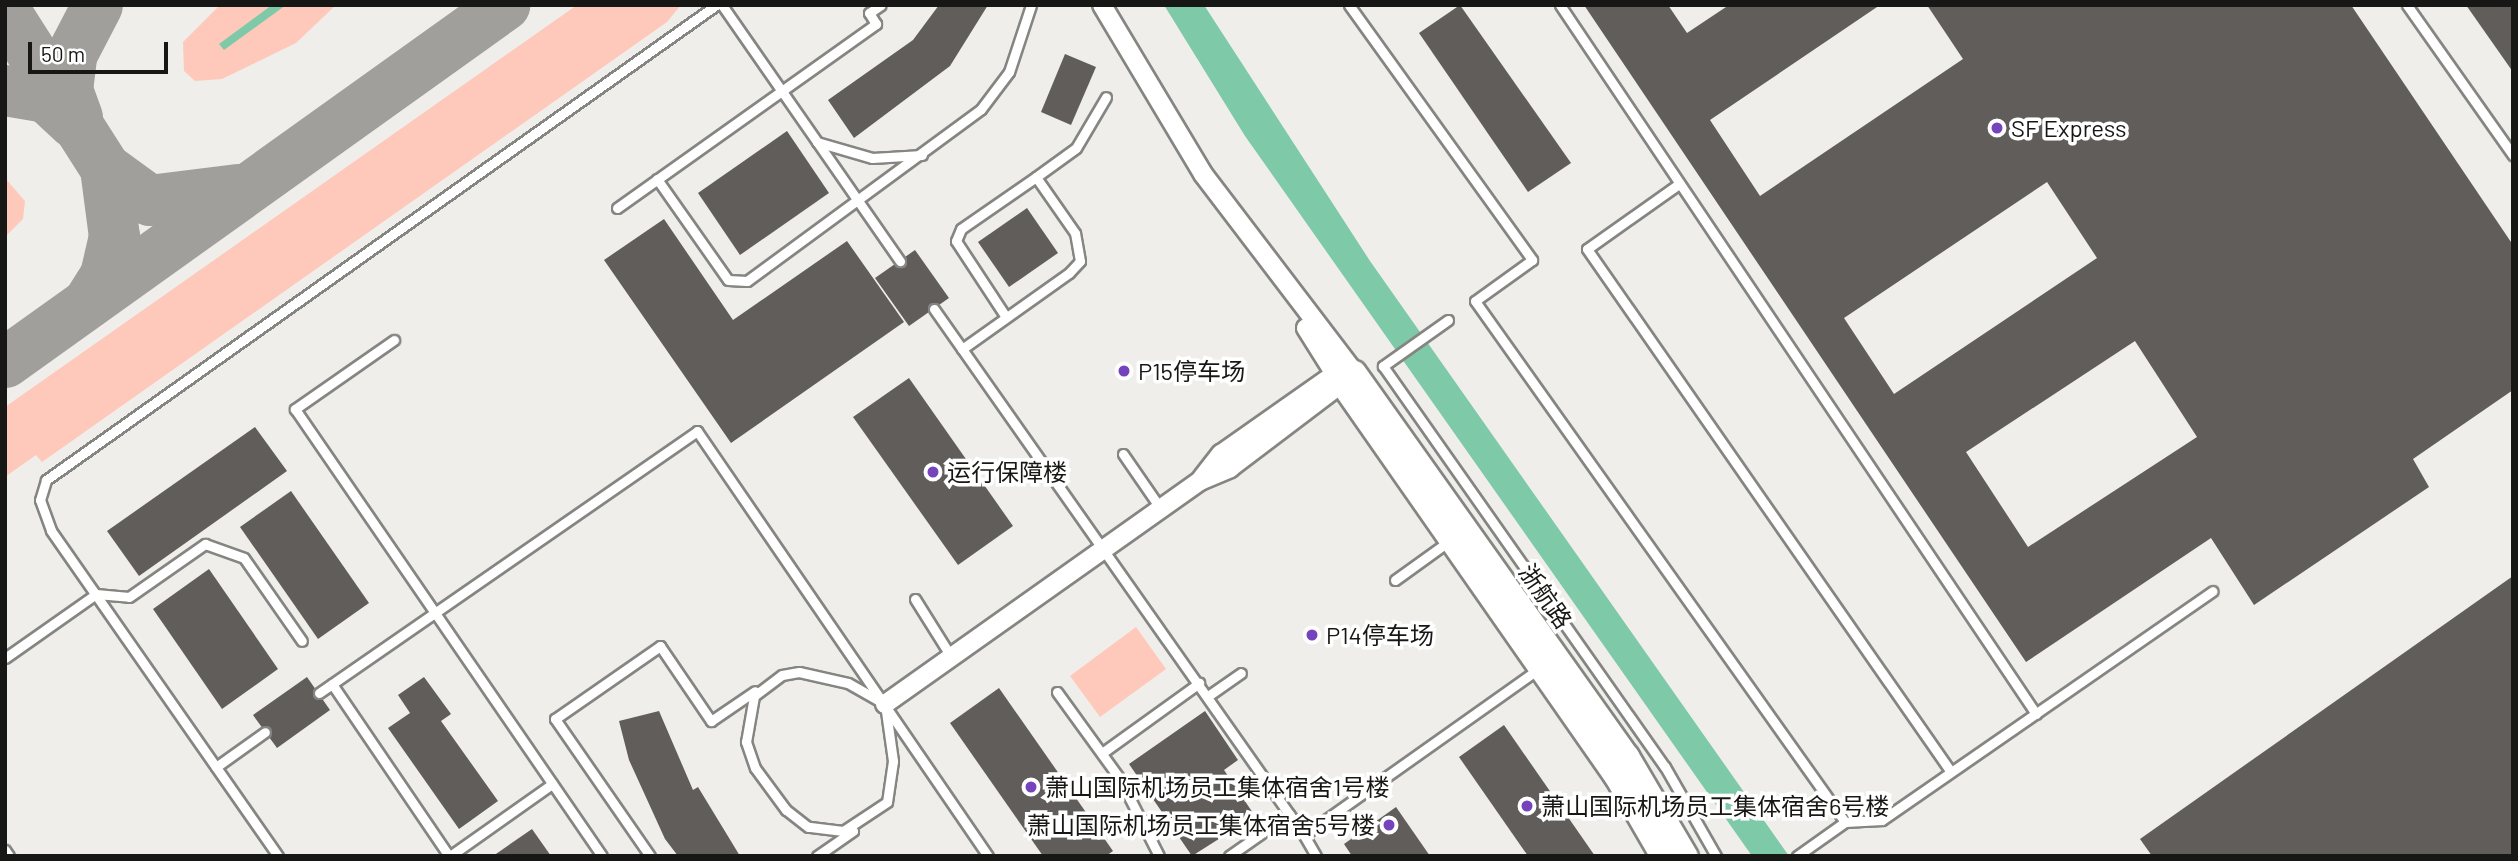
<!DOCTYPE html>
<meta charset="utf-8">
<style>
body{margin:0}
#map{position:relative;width:2518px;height:861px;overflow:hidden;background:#efeeea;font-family:Barlow,"Noto Sans SC",sans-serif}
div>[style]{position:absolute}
.green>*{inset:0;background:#fec9bb}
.water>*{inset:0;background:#7ec9a8}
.taxiway>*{height:51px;margin:-25.5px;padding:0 25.5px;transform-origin:25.5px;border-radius:25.5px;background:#a09f9c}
.building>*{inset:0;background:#605d5b}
.roads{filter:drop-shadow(2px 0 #858581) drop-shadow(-2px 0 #858581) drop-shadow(0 2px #858581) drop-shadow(0 -2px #858581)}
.service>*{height:9px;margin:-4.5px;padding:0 4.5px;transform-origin:4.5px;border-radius:4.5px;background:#fff}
.minor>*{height:18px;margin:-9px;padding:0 9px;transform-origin:9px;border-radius:9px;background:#fff}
.tertiary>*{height:23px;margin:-11.5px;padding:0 11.5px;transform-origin:11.5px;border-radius:11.5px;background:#fff}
.dots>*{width:19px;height:19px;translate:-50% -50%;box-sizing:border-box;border:4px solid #fff;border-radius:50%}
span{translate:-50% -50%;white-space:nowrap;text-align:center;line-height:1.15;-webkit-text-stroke:7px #fff;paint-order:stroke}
.poi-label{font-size:24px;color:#171715}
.left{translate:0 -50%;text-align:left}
.right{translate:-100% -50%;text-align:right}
.street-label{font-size:24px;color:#171715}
.frame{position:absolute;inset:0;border:7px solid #171715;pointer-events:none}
.scale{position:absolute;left:28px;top:42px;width:140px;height:32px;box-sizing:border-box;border:4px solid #171715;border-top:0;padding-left:9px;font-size:21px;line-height:24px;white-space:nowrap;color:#171715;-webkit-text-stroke:5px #fff;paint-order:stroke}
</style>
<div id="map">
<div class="green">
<div style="clip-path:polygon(220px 5px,336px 5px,296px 43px,222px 79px,195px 81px,184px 71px,183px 42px)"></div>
<div style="clip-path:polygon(577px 5px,681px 5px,667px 22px,42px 462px,36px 455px,5px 477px,5px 407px)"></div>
<div style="clip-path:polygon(5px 178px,25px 201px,23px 219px,5px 237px)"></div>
<div style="clip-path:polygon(1136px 627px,1166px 669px,1100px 717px,1070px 676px)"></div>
</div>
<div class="water">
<div style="clip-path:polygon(272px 5px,286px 5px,224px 50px,219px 44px)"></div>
<div style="clip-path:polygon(1164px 5px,1204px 5px,1370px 261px,1789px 856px,1752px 856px,1245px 136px)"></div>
</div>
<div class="taxiway">
<div style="left:5px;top:11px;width:186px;rotate:57.5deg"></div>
<div style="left:105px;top:168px;width:69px;rotate:82.5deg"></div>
<div style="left:114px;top:236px;width:40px;rotate:103deg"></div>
<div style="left:105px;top:275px;width:32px;rotate:122deg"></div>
<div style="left:5px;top:90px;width:42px;rotate:9.7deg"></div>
<div style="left:46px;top:97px;width:37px;rotate:43deg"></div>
<div style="left:77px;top:117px;width:29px;rotate:-110deg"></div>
<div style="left:67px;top:90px;width:35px;rotate:-83deg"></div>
<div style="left:71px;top:55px;width:56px;rotate:-62.5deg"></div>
<div style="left:105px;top:168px;width:54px;rotate:36deg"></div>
<div style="left:149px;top:200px;width:89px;rotate:-7.1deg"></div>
<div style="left:5px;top:362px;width:614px;rotate:-35.58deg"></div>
</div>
<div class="building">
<div style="clip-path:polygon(939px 5px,988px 5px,950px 66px,854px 138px,828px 100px,913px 40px)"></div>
<div style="clip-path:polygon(1460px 5px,1571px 163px,1528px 192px,1419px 33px)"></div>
<div style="clip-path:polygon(evenodd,1584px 5px,1668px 5px,1687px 33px,1729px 5px,1880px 5px,1710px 120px,1760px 196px,1963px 59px,1927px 5px,2351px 5px,2513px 245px,2513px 390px,2413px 459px,2429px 487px,2254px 605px,2211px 538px,2026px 662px,1584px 5px,2047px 182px,2097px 258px,1894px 394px,1844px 318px,2047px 182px,1584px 5px,2135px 341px,2197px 437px,2028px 547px,1966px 452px,2135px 341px)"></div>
<div style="clip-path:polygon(2466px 5px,2513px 5px,2513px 72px)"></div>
<div style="clip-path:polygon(1065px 54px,1096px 67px,1071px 125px,1041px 112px)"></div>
<div style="clip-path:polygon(787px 131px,829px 193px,740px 255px,698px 193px)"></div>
<div style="clip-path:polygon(1027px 208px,1058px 253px,1009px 287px,978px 242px)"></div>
<div style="clip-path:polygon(664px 219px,733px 320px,847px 241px,904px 322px,731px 443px,604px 260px)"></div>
<div style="clip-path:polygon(915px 250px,949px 298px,909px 326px,875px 278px)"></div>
<div style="clip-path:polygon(909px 378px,1013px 526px,958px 565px,853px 417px)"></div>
<div style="clip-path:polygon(255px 427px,287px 471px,139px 576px,107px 531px)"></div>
<div style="clip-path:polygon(291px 491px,369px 603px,318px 639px,240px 527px)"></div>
<div style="clip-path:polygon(209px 569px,278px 669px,222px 709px,153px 609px)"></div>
<div style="clip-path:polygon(2513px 576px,2513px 856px,2152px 856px,2140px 839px)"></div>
<div style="clip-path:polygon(307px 677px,330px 710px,277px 748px,253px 715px)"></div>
<div style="clip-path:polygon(424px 677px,451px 714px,441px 721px,498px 801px,459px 829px,388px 728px,410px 713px,398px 695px)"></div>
<div style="clip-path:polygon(999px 688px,1113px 851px,1106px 856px,1043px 856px,950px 723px)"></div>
<div style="clip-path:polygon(659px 711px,693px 790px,698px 787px,740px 856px,678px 856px,665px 839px,629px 760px,619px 721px)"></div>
<div style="clip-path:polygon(1205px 711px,1238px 760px,1224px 770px,1255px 816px,1192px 856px,1129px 764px)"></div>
<div style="clip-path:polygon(1504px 725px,1595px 856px,1528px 856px,1459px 757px)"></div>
<div style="clip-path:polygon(1396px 807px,1430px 856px,1352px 856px,1344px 844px)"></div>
<div style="clip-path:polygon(532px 829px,551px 856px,493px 856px)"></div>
</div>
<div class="roads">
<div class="service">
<div style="left:722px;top:5px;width:312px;rotate:55.2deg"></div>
<div style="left:1349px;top:5px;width:314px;rotate:54.3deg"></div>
<div style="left:1532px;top:260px;width:70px;rotate:144.3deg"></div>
<div style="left:1475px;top:301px;width:639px;rotate:54.62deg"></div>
<div style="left:1845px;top:822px;width:59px;rotate:144.7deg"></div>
<div style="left:1560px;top:5px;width:854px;rotate:56.12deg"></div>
<div style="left:2407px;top:5px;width:184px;rotate:54.8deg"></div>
<div style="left:817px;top:142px;width:57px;rotate:16.2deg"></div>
<div style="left:872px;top:158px;width:50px;rotate:-3.4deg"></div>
<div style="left:1036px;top:177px;width:49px;rotate:-35.9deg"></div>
<div style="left:1076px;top:148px;width:59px;rotate:-59.5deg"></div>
<div style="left:657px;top:179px;width:123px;rotate:54.9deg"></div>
<div style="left:728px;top:280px;width:19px;rotate:3deg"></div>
<div style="left:747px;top:281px;width:290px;rotate:-36.3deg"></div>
<div style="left:981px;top:109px;width:46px;rotate:-52.9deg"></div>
<div style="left:1009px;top:72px;width:71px;rotate:-71.8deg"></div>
<div style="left:1676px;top:186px;width:109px;rotate:144.7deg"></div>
<div style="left:1587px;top:249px;width:637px;rotate:55.16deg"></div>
<div style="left:617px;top:208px;width:318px;rotate:-35.4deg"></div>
<div style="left:876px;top:24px;width:13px;rotate:-122deg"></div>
<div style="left:869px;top:13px;width:14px;rotate:-34deg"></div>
<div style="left:934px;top:309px;width:617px;rotate:54.89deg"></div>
<div style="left:1448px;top:320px;width:80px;rotate:144.7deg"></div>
<div style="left:1383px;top:366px;width:490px;rotate:54.9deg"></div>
<div style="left:1665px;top:767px;width:103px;rotate:60.2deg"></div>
<div style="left:394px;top:340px;width:121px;rotate:145.1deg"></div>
<div style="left:295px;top:409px;width:542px;rotate:55.52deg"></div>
<div style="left:962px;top:349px;width:131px;rotate:-35.4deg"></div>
<div style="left:1069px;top:273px;width:16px;rotate:-47deg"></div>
<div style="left:1080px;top:261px;width:28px;rotate:-100deg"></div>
<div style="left:1075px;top:233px;width:68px;rotate:-124.9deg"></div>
<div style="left:1036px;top:177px;width:91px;rotate:145.3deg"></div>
<div style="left:961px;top:229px;width:13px;rotate:113deg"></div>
<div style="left:956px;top:241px;width:91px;rotate:56.7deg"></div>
<div style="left:1123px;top:454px;width:67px;rotate:55.4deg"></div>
<div style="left:1395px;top:580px;width:67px;rotate:-35.8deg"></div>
<div style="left:915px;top:599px;width:70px;rotate:57.9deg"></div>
<div style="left:5px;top:658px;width:111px;rotate:-35.1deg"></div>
<div style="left:96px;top:594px;width:33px;rotate:5deg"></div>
<div style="left:129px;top:597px;width:93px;rotate:-34.9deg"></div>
<div style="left:205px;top:544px;width:41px;rotate:19.7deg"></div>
<div style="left:244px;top:558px;width:101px;rotate:55.1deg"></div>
<div style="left:799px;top:672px;width:50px;rotate:12.7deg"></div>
<div style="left:848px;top:683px;width:43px;rotate:29.6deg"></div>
<div style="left:885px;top:704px;width:58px;rotate:82deg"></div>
<div style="left:893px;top:761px;width:41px;rotate:98.3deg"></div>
<div style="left:887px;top:802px;width:53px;rotate:146.6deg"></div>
<div style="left:843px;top:831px;width:35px;rotate:-173deg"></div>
<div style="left:808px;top:827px;width:28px;rotate:-142deg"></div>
<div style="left:786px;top:810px;width:52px;rotate:-126.4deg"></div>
<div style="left:755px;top:768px;width:28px;rotate:-109deg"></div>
<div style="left:746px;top:742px;width:47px;rotate:-80.1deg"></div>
<div style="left:754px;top:696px;width:35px;rotate:-37deg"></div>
<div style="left:782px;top:675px;width:17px;rotate:-10deg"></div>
<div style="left:332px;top:684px;width:208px;rotate:55.8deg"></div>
<div style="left:1057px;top:692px;width:107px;rotate:54.1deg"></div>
<div style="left:1120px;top:779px;width:86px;rotate:63.1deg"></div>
<div style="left:319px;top:693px;width:460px;rotate:-34.7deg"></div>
<div style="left:697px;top:431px;width:515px;rotate:55.6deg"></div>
<div style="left:1208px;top:696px;width:40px;rotate:-34.9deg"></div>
<div style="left:1102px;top:753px;width:120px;rotate:-35.8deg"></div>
<div style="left:216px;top:767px;width:60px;rotate:-35.5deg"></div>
<div style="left:1845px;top:822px;width:37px;rotate:-3deg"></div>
<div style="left:1882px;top:820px;width:402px;rotate:-34.7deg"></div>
<div style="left:5px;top:850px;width:7px;rotate:56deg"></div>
<div style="left:278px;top:856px;width:397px;rotate:-124.9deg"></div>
<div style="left:51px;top:530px;width:32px;rotate:-110deg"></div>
<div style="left:40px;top:500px;width:21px;rotate:-73deg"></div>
<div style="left:46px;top:480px;width:821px;rotate:-35.33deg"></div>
<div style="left:450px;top:856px;width:125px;rotate:-35.2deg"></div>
<div style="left:650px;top:856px;width:167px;rotate:-124.7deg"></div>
<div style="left:555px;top:719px;width:128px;rotate:-34.8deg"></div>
<div style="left:660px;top:646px;width:91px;rotate:55.8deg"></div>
<div style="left:711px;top:721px;width:53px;rotate:-34.3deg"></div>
<div style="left:817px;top:856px;width:44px;rotate:-34.8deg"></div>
<div style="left:1229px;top:856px;width:73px;rotate:-35deg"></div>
<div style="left:1289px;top:814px;width:26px;rotate:54deg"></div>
<div style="left:1316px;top:856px;width:24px;rotate:-120deg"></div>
<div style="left:1304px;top:835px;width:289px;rotate:-35.3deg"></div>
</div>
<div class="minor">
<div style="left:1102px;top:5px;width:197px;rotate:59.1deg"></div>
<div style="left:1203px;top:174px;width:249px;rotate:52.7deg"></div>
<div style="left:1306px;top:328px;width:54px;rotate:57.8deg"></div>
<div style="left:1202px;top:478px;width:31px;rotate:-52deg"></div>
<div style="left:1221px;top:454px;width:139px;rotate:-35.1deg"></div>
<div style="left:1335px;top:374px;width:12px;rotate:-9deg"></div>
<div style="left:885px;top:704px;width:386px;rotate:-35.3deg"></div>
<div style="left:1200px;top:481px;width:33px;rotate:-23deg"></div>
<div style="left:1230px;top:468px;width:151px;rotate:-37.2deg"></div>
</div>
<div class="tertiary">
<div style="left:1354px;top:372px;width:471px;rotate:54.6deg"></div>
<div style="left:1627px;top:756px;width:116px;rotate:59.5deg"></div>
<div style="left:1335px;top:374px;width:489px;rotate:55.1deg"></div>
<div style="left:1615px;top:775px;width:94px;rotate:59.9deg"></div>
</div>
</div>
<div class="dots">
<div style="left:1997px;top:128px;background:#7544bc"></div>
<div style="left:1124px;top:371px;background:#7544bc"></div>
<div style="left:933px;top:472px;background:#7544bc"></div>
<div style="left:1312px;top:635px;background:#7544bc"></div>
<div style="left:1031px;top:787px;background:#7544bc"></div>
<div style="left:1527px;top:806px;background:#7544bc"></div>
<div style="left:1389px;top:825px;background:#7544bc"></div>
</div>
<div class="poi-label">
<span class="left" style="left:2011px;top:128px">SF Express</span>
<span class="left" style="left:1138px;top:371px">P15停车场</span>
<span class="left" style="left:947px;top:472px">运行保障楼</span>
<span class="left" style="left:1326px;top:635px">P14停车场</span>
<span class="left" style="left:1045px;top:787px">萧山国际机场员工集体宿舍1号楼</span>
<span class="left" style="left:1541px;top:806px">萧山国际机场员工集体宿舍6号楼</span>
<span class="right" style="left:1375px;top:825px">萧山国际机场员工集体宿舍5号楼</span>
</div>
<div class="street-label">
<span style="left:1546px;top:596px;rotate:55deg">浙航路</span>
</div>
<div class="frame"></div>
<div class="scale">50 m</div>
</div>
